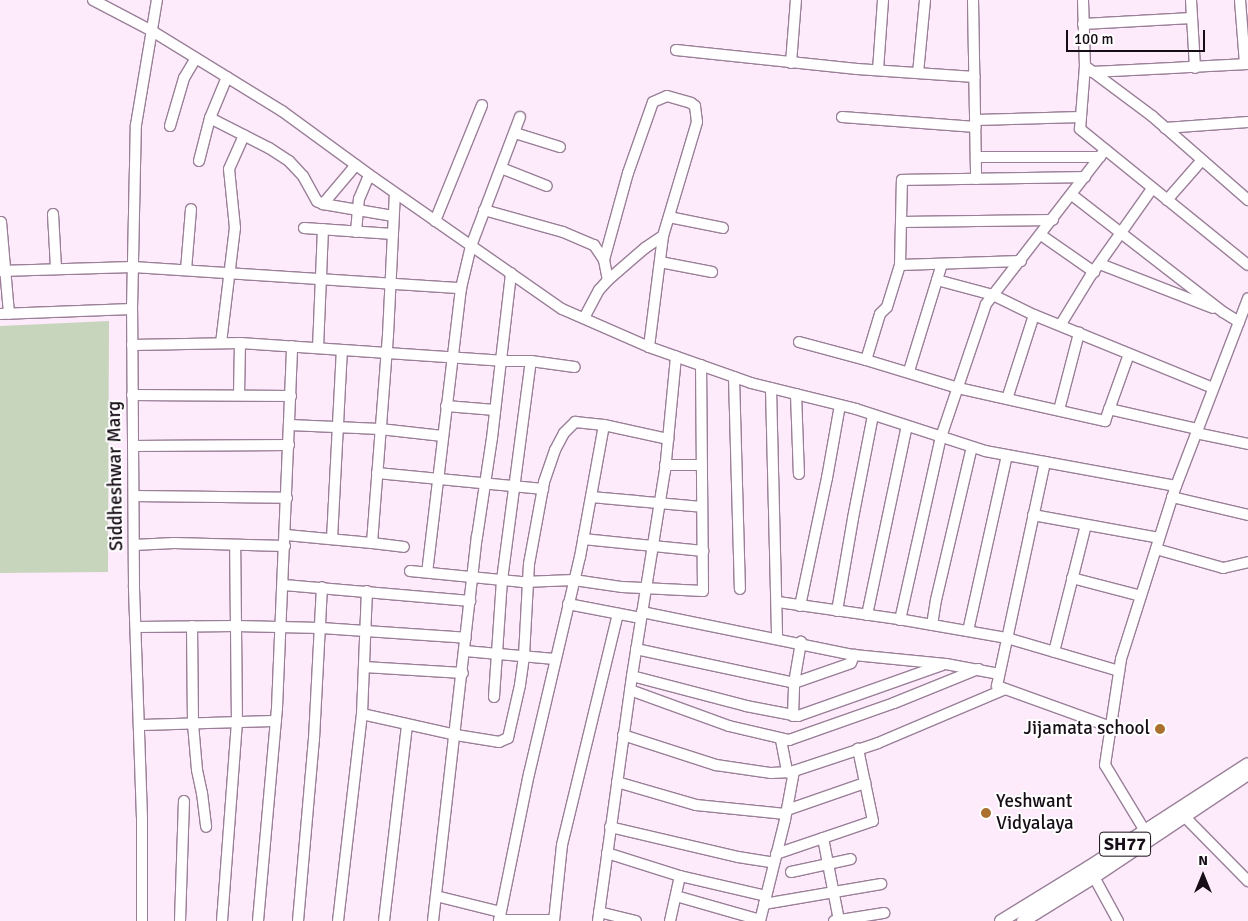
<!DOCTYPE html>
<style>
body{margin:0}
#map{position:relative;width:1248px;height:921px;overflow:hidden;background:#fdebfb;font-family:Signika,sans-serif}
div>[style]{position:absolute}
.green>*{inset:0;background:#c7d5bd}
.roads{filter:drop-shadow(1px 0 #9a7f98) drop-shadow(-1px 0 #9a7f98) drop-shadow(0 1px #9a7f98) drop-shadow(0 -1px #9a7f98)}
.minor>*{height:10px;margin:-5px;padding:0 5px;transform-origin:5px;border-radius:5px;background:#fff}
.major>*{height:12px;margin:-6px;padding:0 6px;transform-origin:6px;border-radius:6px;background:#fff}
.dots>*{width:14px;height:14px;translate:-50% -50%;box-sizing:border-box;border:2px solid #fff;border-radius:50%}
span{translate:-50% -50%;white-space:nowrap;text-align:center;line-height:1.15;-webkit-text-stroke:4px #fff;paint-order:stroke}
.shield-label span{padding:1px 4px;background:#fff;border:1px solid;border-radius:4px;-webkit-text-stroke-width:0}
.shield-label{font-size:18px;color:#160d16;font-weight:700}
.street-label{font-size:19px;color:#160d16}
.poi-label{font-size:19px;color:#160d16}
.right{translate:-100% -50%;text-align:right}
.left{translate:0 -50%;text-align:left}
.north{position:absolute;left:1178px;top:851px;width:50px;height:50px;-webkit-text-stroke:4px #fff;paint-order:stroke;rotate:0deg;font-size:14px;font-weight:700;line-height:20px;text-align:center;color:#160d16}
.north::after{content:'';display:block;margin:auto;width:18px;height:22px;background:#160d16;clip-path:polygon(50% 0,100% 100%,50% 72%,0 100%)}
.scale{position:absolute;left:1066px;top:30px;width:139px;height:22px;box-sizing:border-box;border:2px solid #160d16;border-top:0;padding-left:6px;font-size:15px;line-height:18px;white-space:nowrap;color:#160d16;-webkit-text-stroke:4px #fff;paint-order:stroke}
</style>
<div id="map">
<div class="green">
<div style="clip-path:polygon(109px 321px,108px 572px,0 573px,0 326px)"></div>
</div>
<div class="roads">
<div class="minor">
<div style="left:93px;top:0;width:67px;rotate:27.7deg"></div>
<div style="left:152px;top:31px;width:153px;rotate:31.6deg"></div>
<div style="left:282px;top:111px;width:114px;rotate:36.1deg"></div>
<div style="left:374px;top:178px;width:229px;rotate:34.9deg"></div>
<div style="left:562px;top:309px;width:95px;rotate:23.6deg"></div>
<div style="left:649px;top:347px;width:108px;rotate:19.4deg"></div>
<div style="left:751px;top:383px;width:108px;rotate:13.9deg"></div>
<div style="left:856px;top:409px;width:136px;rotate:18deg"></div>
<div style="left:985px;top:451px;width:194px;rotate:10.4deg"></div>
<div style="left:973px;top:0;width:179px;rotate:89deg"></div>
<div style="left:1083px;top:0;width:66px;rotate:88.3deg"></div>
<div style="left:1085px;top:66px;width:63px;rotate:94.5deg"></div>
<div style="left:1080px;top:129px;width:216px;rotate:39deg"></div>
<div style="left:1191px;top:0;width:68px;rotate:86.6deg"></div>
<div style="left:1240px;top:0;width:64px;rotate:85.5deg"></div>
<div style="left:1083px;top:24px;width:109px;rotate:-3.2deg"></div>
<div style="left:676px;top:50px;width:182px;rotate:6deg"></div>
<div style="left:857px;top:69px;width:118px;rotate:3.9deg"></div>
<div style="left:791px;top:63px;width:63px;rotate:-85.5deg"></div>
<div style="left:1085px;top:66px;width:84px;rotate:36.7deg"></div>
<div style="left:1152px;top:116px;width:128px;rotate:41.2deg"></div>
<div style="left:878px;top:70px;width:70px;rotate:-85.9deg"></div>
<div style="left:1092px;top:72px;width:156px;rotate:-2.9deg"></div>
<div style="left:918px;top:73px;width:73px;rotate:-84.5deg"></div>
<div style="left:227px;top:77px;width:44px;rotate:112.5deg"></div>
<div style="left:210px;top:118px;width:66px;rotate:27deg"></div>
<div style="left:269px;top:148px;width:24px;rotate:33deg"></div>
<div style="left:289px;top:161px;width:21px;rotate:47deg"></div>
<div style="left:303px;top:176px;width:29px;rotate:61deg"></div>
<div style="left:317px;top:201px;width:7px;rotate:27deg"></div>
<div style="left:323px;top:204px;width:71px;rotate:9.7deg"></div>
<div style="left:842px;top:117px;width:134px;rotate:4.3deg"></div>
<div style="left:976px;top:120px;width:105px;rotate:-1.6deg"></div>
<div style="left:170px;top:126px;width:50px;rotate:-73.7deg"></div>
<div style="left:184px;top:78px;width:23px;rotate:-59deg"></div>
<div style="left:1165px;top:128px;width:83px;rotate:-4.1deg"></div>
<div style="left:515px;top:133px;width:47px;rotate:17.3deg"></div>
<div style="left:976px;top:157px;width:124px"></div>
<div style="left:199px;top:161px;width:44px;rotate:-75.7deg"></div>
<div style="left:501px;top:168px;width:49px;rotate:21.4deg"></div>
<div style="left:1072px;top:195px;width:191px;rotate:37.8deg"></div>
<div style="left:1223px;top:312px;width:19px;rotate:32deg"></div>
<div style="left:1167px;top:200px;width:53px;rotate:-48.8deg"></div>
<div style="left:323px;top:204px;width:51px;rotate:-49.8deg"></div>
<div style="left:484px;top:210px;width:82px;rotate:15.6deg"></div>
<div style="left:563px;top:232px;width:34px;rotate:23deg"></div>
<div style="left:594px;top:245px;width:18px;rotate:56deg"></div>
<div style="left:604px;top:260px;width:20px;rotate:79deg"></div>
<div style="left:53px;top:214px;width:54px;rotate:86.8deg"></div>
<div style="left:669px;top:217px;width:55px;rotate:11.5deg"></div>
<div style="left:435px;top:221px;width:125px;rotate:-67.9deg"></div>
<div style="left:1px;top:222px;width:92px;rotate:85deg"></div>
<div style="left:901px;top:222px;width:152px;rotate:-0.8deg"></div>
<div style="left:304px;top:228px;width:89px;rotate:3.9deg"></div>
<div style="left:356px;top:232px;width:33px;rotate:-85deg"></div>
<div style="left:359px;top:199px;width:26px;rotate:-67deg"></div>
<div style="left:1041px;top:235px;width:65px;rotate:34.9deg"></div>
<div style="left:604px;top:260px;width:90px;rotate:-74.6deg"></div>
<div style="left:628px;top:173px;width:75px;rotate:-70.6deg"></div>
<div style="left:653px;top:102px;width:15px;rotate:-23deg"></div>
<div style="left:667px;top:96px;width:25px;rotate:16deg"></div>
<div style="left:691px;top:103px;width:5px;rotate:37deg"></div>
<div style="left:695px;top:106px;width:16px;rotate:83deg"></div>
<div style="left:697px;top:122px;width:119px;rotate:106.6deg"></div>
<div style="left:663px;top:236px;width:112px;rotate:97.2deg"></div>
<div style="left:1021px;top:261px;width:121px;rotate:178.1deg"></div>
<div style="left:900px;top:265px;width:44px;rotate:107.2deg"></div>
<div style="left:887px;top:307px;width:10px;rotate:135deg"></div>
<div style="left:880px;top:314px;width:48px;rotate:106.9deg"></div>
<div style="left:866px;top:360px;width:96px;rotate:16.9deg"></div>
<div style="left:958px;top:388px;width:151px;rotate:12.7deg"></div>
<div style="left:1105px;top:421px;width:71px;rotate:-70.3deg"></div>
<div style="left:660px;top:262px;width:53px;rotate:10.9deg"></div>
<div style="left:1100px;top:264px;width:121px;rotate:21.3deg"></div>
<div style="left:900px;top:265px;width:85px;rotate:-88.7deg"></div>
<div style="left:902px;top:180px;width:183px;rotate:-0.9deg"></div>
<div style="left:186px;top:270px;width:61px;rotate:-85.3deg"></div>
<div style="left:0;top:271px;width:133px;rotate:-1.7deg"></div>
<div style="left:133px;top:267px;width:329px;rotate:3.7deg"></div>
<div style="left:461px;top:288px;width:286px;rotate:96.8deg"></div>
<div style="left:937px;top:280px;width:58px;rotate:15deg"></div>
<div style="left:993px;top:295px;width:46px;rotate:26deg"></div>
<div style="left:1034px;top:315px;width:193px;rotate:22.2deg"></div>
<div style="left:461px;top:288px;width:43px;rotate:-76.6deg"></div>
<div style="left:471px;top:246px;width:138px;rotate:-69.2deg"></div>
<div style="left:0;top:314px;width:132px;rotate:-2.2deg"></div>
<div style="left:584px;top:318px;width:32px;rotate:-62deg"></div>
<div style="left:599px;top:290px;width:13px;rotate:-48deg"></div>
<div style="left:608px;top:280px;width:49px;rotate:-40.9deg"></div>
<div style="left:645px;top:248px;width:22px;rotate:-34deg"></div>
<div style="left:1061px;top:324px;width:57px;rotate:-58.5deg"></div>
<div style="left:1091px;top:275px;width:105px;rotate:-54.7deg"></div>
<div style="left:799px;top:342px;width:69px;rotate:15deg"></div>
<div style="left:221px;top:343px;width:116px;rotate:-83.1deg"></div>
<div style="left:235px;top:228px;width:59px;rotate:-95.8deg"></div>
<div style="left:229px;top:169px;width:37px;rotate:-66deg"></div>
<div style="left:132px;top:345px;width:108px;rotate:-1.1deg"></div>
<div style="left:240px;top:343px;width:262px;rotate:3.9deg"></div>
<div style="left:501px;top:361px;width:30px"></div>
<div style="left:531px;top:361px;width:44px;rotate:7.8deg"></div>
<div style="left:318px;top:348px;width:119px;rotate:-87.6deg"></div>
<div style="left:909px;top:371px;width:112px;rotate:-72.9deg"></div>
<div style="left:734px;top:377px;width:212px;rotate:88.4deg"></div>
<div style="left:771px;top:388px;width:250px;rotate:88.6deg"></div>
<div style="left:796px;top:394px;width:80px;rotate:87.9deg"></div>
<div style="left:132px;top:395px;width:159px;rotate:0.4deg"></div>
<div style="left:239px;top:395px;width:52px;rotate:-88.9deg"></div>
<div style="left:1007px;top:399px;width:88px;rotate:-72.2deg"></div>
<div style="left:446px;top:406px;width:49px;rotate:4.7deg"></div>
<div style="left:1109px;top:409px;width:91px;rotate:12.7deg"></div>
<div style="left:1059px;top:410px;width:80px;rotate:-75.4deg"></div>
<div style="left:290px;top:425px;width:90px;rotate:2.5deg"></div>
<div style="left:380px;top:429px;width:63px;rotate:6.3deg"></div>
<div style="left:1196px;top:433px;width:53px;rotate:11.9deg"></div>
<div style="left:133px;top:446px;width:156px;rotate:-0.4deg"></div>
<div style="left:1045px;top:462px;width:229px;rotate:102.1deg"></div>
<div style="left:997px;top:686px;width:121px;rotate:19.8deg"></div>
<div style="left:665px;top:465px;width:37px"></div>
<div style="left:377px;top:473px;width:167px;rotate:5.5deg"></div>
<div style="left:134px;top:496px;width:153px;rotate:0.7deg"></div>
<div style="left:591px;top:497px;width:111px;rotate:5.1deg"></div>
<div style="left:1172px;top:497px;width:78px;rotate:13.3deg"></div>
<div style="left:1033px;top:515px;width:128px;rotate:10.3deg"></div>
<div style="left:286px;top:535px;width:86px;rotate:5.3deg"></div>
<div style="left:372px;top:543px;width:209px;rotate:-85.6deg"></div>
<div style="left:388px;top:335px;width:142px;rotate:-87.2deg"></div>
<div style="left:332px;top:539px;width:189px;rotate:-87deg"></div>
<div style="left:583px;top:539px;width:121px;rotate:5.7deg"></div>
<div style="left:372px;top:543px;width:32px;rotate:7deg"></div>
<div style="left:134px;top:545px;width:40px;rotate:-2.9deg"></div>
<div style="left:174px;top:543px;width:111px;rotate:1.5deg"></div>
<div style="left:1156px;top:549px;width:70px;rotate:15.8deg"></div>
<div style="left:1223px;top:568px;width:26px;rotate:-13deg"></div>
<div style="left:410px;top:571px;width:114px;rotate:5.6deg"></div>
<div style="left:523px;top:582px;width:51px;rotate:-2.2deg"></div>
<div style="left:574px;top:580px;width:49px;rotate:8.3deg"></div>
<div style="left:622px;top:587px;width:81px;rotate:2.8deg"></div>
<div style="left:703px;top:591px;width:226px;rotate:-90.5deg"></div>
<div style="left:1072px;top:578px;width:71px;rotate:14.6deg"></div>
<div style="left:284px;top:585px;width:187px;rotate:4.9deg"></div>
<div style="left:778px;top:602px;width:127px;rotate:8.1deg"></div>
<div style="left:904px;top:620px;width:105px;rotate:9.9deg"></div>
<div style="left:1007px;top:638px;width:117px;rotate:16.4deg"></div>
<div style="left:568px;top:604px;width:74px;rotate:10.9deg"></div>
<div style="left:800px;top:606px;width:131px;rotate:-78.1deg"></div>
<div style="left:827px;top:478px;width:74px;rotate:-79.9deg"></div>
<div style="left:837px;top:611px;width:94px;rotate:-80.2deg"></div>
<div style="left:853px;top:518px;width:105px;rotate:-79deg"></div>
<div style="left:642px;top:612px;width:216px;rotate:11.5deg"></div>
<div style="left:854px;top:655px;width:92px;rotate:5.6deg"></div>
<div style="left:946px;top:664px;width:54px;rotate:10.7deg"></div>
<div style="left:867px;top:615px;width:193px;rotate:-78.1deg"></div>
<div style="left:900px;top:620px;width:188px;rotate:-77.4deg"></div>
<div style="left:941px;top:437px;width:140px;rotate:-71.3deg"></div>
<div style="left:986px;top:304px;width:195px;rotate:-52.3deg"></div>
<div style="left:932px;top:625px;width:25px;rotate:-81deg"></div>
<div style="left:936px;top:600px;width:157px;rotate:-76.8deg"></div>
<div style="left:192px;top:626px;width:98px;rotate:89.4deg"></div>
<div style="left:193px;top:724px;width:46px;rotate:85deg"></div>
<div style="left:197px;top:770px;width:24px;rotate:78deg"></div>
<div style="left:202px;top:793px;width:34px;rotate:83deg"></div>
<div style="left:136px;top:627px;width:100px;rotate:-0.6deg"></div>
<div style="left:236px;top:626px;width:85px;rotate:1.3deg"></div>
<div style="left:321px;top:628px;width:145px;rotate:3.9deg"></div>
<div style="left:968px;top:631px;width:180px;rotate:-77.5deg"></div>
<div style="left:636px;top:649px;width:162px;rotate:12.1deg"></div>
<div style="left:794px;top:683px;width:60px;rotate:-19.3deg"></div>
<div style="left:851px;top:663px;width:9px;rotate:-69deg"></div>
<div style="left:465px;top:651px;width:90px;rotate:5.1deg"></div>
<div style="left:1054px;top:652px;width:131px;rotate:-75.9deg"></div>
<div style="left:364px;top:667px;width:99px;rotate:3.5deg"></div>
<div style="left:632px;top:676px;width:118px;rotate:14.7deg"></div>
<div style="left:746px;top:706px;width:53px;rotate:10.9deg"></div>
<div style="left:798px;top:716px;width:153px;rotate:-19.5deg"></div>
<div style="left:630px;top:690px;width:105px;rotate:20deg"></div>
<div style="left:729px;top:726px;width:62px;rotate:13.1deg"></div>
<div style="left:789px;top:740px;width:111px;rotate:-19.4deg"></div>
<div style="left:894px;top:703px;width:91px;rotate:-22deg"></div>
<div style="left:494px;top:697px;width:117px;rotate:-86.1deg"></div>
<div style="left:502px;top:580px;width:221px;rotate:-82.5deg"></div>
<div style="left:362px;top:714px;width:96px;rotate:12.6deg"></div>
<div style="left:456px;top:735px;width:44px;rotate:9.2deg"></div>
<div style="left:499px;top:742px;width:10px;rotate:-24deg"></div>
<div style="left:508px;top:738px;width:54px;rotate:-77.2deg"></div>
<div style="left:520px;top:685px;width:29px;rotate:-82deg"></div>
<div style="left:524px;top:656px;width:92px;rotate:-86.9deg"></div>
<div style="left:529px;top:564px;width:83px;rotate:-79.6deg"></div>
<div style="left:544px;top:482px;width:34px;rotate:-71deg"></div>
<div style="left:555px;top:450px;width:19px;rotate:-62deg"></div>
<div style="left:564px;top:433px;width:16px;rotate:-45deg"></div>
<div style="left:575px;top:422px;width:29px;rotate:6deg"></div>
<div style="left:793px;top:716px;width:33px;rotate:-88deg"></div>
<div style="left:794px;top:683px;width:42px;rotate:-80.3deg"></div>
<div style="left:139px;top:725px;width:137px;rotate:-1.7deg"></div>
<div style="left:623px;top:735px;width:98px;rotate:17.9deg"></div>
<div style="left:716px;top:765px;width:56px;rotate:8.3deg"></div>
<div style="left:771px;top:773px;width:20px;rotate:-3deg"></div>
<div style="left:791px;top:772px;width:92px;rotate:-18.4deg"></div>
<div style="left:878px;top:743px;width:138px;rotate:-23deg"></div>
<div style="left:781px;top:740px;width:33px;rotate:79deg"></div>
<div style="left:617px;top:782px;width:82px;rotate:16.2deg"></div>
<div style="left:696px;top:805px;width:90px;rotate:5.7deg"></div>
<div style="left:787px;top:810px;width:83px;rotate:-19.1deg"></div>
<div style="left:1185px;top:817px;width:90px;rotate:45.5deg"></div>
<div style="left:610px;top:827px;width:131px;rotate:13.2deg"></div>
<div style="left:738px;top:857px;width:36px;rotate:9deg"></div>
<div style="left:1145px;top:831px;width:77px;rotate:-121.2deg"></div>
<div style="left:1105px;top:765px;width:107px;rotate:-81.4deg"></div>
<div style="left:1121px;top:659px;width:182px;rotate:-72.4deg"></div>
<div style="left:1176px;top:486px;width:201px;rotate:-69deg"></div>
<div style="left:823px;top:838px;width:84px;rotate:79deg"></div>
<div style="left:607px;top:853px;width:77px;rotate:17.5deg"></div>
<div style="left:680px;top:876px;width:88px;rotate:13.1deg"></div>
<div style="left:776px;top:854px;width:102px;rotate:-18.8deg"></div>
<div style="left:873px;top:821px;width:74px;rotate:-101.8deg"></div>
<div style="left:791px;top:872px;width:61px;rotate:-12.2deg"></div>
<div style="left:1094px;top:877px;width:50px;rotate:61.4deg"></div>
<div style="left:436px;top:896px;width:66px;rotate:14deg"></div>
<div style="left:676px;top:896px;width:87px;rotate:15.9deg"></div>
<div style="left:764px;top:904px;width:119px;rotate:-9.7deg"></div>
<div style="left:599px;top:912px;width:38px;rotate:14deg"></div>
<div style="left:499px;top:920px;width:55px"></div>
<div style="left:142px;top:921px;width:103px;rotate:-90deg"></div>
<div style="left:142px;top:818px;width:233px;rotate:-92deg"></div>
<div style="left:134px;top:585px;width:276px;rotate:-90.4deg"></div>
<div style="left:132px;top:309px;width:184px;rotate:-88.8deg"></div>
<div style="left:136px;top:125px;width:127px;rotate:-80.5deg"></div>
<div style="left:180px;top:921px;width:120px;rotate:-88.1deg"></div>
<div style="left:222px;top:921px;width:199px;rotate:-85.7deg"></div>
<div style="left:237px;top:723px;width:178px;rotate:-90.6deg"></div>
<div style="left:258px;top:921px;width:214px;rotate:-84.9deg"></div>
<div style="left:277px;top:708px;width:362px;rotate:-87.6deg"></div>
<div style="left:298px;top:921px;width:183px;rotate:-85deg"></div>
<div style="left:314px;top:739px;width:152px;rotate:-87deg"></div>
<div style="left:338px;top:921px;width:208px;rotate:-83.4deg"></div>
<div style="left:362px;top:714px;width:123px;rotate:-87.7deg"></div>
<div style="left:384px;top:921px;width:197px;rotate:-83.3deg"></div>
<div style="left:433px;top:921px;width:387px;rotate:-83.5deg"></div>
<div style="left:477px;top:537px;width:100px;rotate:-81.4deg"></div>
<div style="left:492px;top:438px;width:166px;rotate:-83.4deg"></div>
<div style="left:499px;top:921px;width:150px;rotate:-78.5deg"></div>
<div style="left:529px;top:774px;width:223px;rotate:-76.8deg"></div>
<div style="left:580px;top:557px;width:134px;rotate:-79.7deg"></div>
<div style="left:604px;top:425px;width:66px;rotate:12.3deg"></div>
<div style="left:554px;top:921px;width:76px;rotate:-84deg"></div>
<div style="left:562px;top:845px;width:238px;rotate:-76.4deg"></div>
<div style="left:598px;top:921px;width:247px;rotate:-82.1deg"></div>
<div style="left:632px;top:676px;width:208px;rotate:-80.9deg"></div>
<div style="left:665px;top:471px;width:115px;rotate:-84.5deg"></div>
<div style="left:670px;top:921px;width:46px;rotate:-77.5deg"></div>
<div style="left:760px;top:921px;width:104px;rotate:-76.1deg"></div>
<div style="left:785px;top:820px;width:50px;rotate:-79.6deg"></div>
<div style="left:834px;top:921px;width:51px;rotate:-9.1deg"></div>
</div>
<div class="major">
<div style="left:1001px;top:921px;width:103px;rotate:-31.5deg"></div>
<div style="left:1089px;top:867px;width:189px;rotate:-32.9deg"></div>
<div style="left:1023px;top:921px;width:84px;rotate:-31.8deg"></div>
<div style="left:1094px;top:877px;width:185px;rotate:-33.8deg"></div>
</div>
</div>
<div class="dots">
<div style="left:1160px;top:729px;background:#a9702e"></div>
<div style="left:986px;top:813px;background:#a9702e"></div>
</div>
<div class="shield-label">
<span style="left:1125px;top:844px">SH77</span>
</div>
<div class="street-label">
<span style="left:116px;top:476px;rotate:-91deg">Siddheshwar Marg</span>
</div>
<div class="poi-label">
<span class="right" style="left:1150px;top:729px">Jijamata school</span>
<span class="left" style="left:996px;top:813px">Yeshwant<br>Vidyalaya</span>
</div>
<div class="north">N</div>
<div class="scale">100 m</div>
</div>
